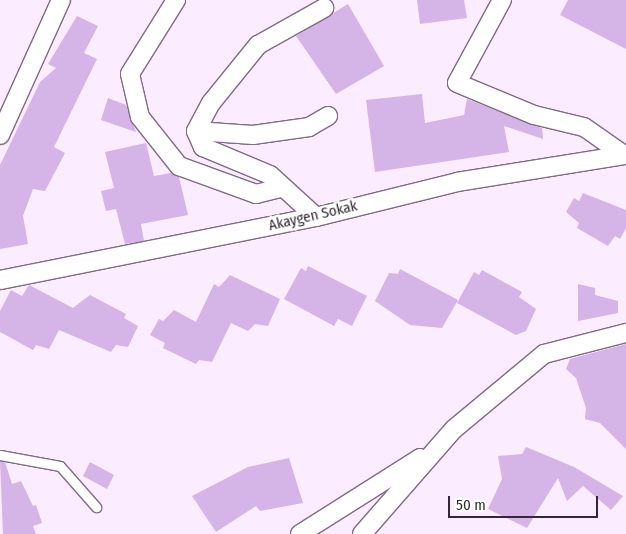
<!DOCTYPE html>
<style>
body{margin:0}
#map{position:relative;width:626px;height:534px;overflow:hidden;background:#fcecff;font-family:"Fira Sans Condensed",sans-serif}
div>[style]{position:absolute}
.building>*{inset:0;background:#d5b4e7}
.roads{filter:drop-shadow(1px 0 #816a85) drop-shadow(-1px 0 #816a85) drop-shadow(0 1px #816a85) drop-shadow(0 -1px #816a85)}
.lane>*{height:9px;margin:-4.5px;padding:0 4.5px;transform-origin:4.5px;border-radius:4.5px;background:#fff}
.street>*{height:18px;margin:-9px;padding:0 9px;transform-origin:9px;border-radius:9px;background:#fff}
span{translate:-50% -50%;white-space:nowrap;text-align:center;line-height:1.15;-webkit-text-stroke:4.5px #fff;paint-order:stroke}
.street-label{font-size:15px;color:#322833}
.scale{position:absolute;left:448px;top:496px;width:150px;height:22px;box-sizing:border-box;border:2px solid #322833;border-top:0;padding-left:6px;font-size:15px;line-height:18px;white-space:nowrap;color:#322833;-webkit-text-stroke:4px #fff;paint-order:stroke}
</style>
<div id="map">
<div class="building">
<div style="clip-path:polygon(417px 0,464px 0,467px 18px,420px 24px)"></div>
<div style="clip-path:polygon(568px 0,626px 0,626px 49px,560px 15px)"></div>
<div style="clip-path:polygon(348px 4px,384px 66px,336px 94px,296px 36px)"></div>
<div style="clip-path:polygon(77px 16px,98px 26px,84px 53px,97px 59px,54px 147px,65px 153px,45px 191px,33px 189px,23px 216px,28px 244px,0 249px,0 165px,40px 82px,56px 68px,48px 64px)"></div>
<div style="clip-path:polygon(422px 94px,425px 123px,464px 115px,467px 99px,542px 128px,543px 139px,504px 126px,509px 152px,375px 172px,366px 100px)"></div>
<div style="clip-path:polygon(108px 98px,126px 105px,136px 132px,101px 120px)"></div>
<div style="clip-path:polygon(146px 143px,154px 176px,171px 173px,179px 177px,188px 215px,141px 224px,144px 241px,125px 244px,116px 209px,106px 211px,101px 191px,114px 188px,105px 152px)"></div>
<div style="clip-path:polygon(583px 193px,626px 210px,626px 228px,620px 239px,615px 236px,608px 246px,577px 228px,579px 223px,566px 212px,574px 198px,579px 201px)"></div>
<div style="clip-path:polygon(308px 266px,367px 296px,352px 326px,338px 319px,334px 326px,284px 299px,301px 268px,306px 271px)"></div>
<div style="clip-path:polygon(400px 269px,458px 300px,442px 328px,410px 325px,375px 301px,389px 273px,398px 274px)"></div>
<div style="clip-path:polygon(482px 270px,522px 292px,519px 297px,536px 309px,526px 331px,516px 335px,457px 303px,474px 272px,479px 275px)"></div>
<div style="clip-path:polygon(230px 275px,280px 299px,268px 326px,255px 324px,248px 331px,231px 323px,212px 362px,199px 360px,196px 364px,163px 348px,165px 343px,150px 335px,159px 319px,163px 321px,174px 310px,196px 322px,214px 284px,219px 287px)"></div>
<div style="clip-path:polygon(578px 284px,595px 288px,595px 295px,618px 301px,618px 313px,578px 321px)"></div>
<div style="clip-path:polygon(29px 285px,73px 308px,90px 295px,126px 314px,124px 318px,138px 326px,128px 347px,116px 345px,111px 352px,59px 330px,49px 349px,36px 345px,33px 350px,0 332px,0 311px,11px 290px,22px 296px)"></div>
<div style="clip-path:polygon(626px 344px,626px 449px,600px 423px,585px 419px,586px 408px,576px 378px,566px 369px,570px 359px)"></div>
<div style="clip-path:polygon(526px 447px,574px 467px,623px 496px,611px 510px,583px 486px,567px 501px,558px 478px,527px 528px,488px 509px,502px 479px,498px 456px,522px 454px)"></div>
<div style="clip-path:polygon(289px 458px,303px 503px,260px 511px,256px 506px,216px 532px,192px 496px,248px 467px)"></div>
<div style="clip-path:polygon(0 461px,5px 462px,12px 484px,21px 481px,33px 506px,36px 505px,42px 523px,33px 526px,36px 534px,3px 534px)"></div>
<div style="clip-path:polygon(90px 462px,114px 475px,107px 489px,83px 476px)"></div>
</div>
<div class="roads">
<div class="lane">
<div style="left:0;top:455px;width:61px;rotate:10.4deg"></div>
<div style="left:60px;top:466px;width:55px;rotate:48.7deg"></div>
</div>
<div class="street">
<div style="left:176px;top:0;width:87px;rotate:121.9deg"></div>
<div style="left:130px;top:74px;width:44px;rotate:76.9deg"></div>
<div style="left:140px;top:117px;width:63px;rotate:51.5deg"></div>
<div style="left:179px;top:166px;width:82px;rotate:20deg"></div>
<div style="left:256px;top:194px;width:25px;rotate:-14deg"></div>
<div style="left:502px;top:0;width:94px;rotate:118.5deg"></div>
<div style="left:457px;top:83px;width:83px;rotate:22.6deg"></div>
<div style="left:534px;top:115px;width:51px;rotate:13.5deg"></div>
<div style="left:584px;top:127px;width:49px;rotate:35deg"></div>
<div style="left:196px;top:131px;width:57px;rotate:4deg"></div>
<div style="left:253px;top:135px;width:57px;rotate:-8.1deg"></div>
<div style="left:309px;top:127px;width:22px;rotate:-30deg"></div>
<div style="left:0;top:135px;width:148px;rotate:-65.7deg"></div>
<div style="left:316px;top:217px;width:62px;rotate:-137.6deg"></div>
<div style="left:270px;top:175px;width:73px;rotate:-157.3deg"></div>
<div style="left:203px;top:147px;width:17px;rotate:-114deg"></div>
<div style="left:196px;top:131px;width:32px;rotate:-62deg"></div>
<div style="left:211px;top:103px;width:75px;rotate:-51deg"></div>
<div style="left:258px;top:45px;width:76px;rotate:-29.3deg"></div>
<div style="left:0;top:280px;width:322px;rotate:-11.3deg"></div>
<div style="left:316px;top:217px;width:145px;rotate:-13.9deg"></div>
<div style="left:457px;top:182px;width:171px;rotate:-9.1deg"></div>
<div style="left:300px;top:534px;width:142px;rotate:-32.3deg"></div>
<div style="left:362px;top:534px;width:140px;rotate:-48.8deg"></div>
<div style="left:454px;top:429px;width:117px;rotate:-39.8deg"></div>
<div style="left:544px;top:354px;width:85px;rotate:-14.4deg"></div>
</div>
</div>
<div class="street-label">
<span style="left:313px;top:216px;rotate:-13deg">Akaygen Sokak</span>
</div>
<div class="scale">50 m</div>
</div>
